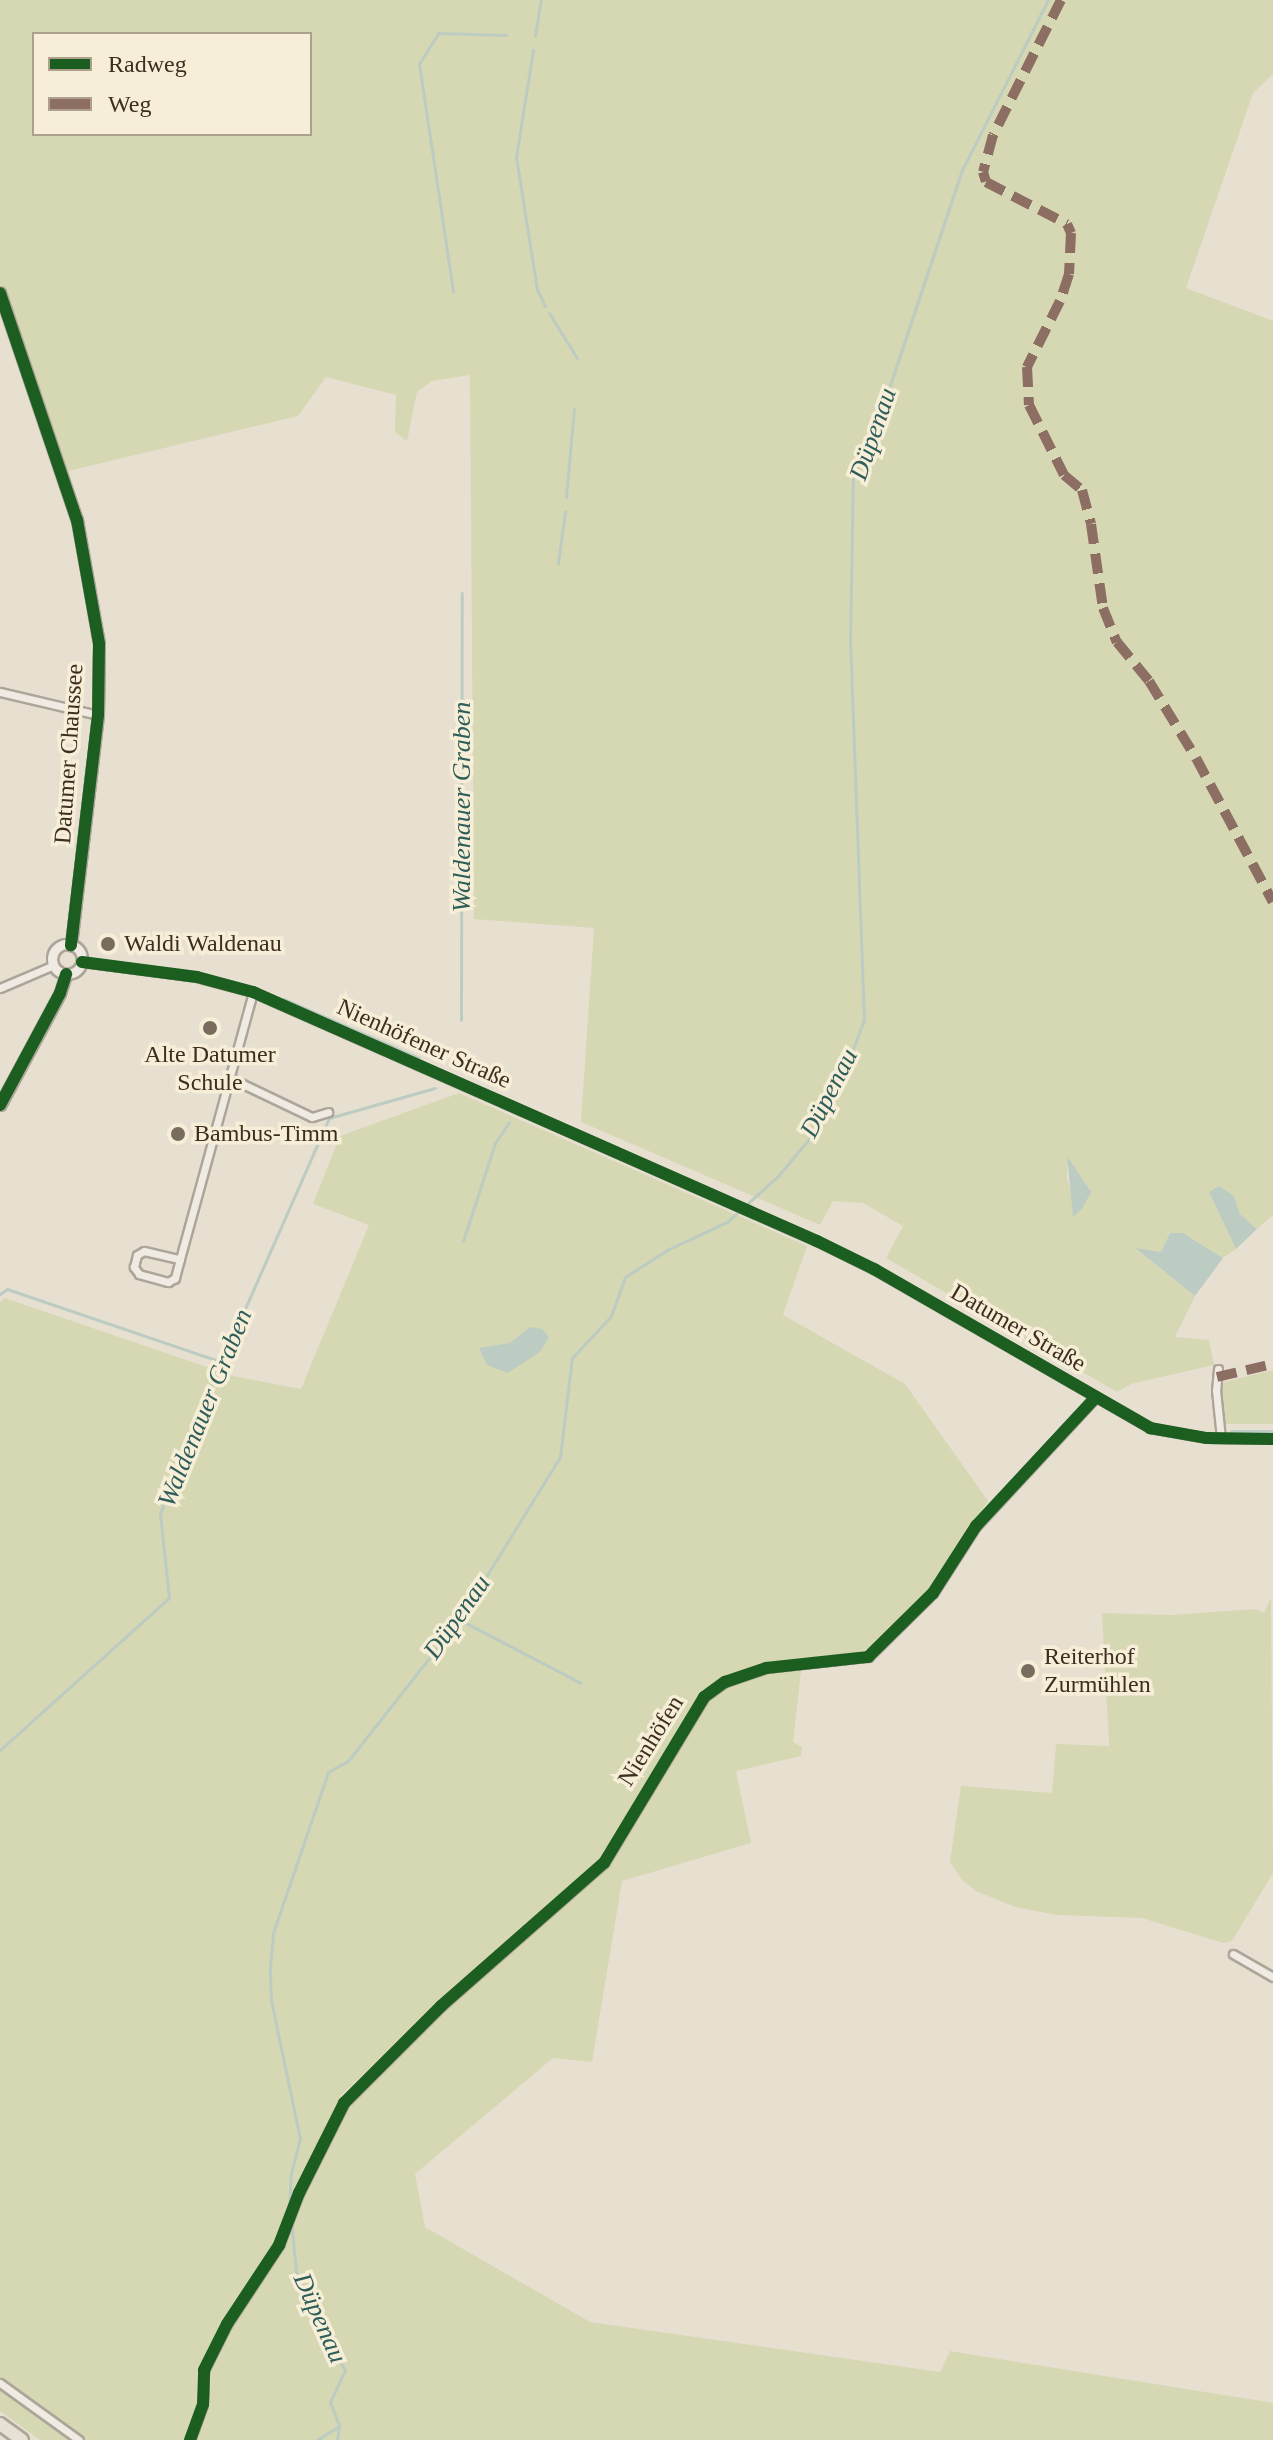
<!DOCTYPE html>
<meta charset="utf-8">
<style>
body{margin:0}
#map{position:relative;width:1273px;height:2440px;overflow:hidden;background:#e7e0d1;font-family:Georgia,serif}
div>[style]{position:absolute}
.green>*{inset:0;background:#d6d7b3}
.water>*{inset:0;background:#bcccc2}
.stream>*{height:3px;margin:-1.5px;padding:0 1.5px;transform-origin:1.5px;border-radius:1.5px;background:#bcccc2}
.roads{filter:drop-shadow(2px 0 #ada599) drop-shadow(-2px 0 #ada599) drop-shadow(0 2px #ada599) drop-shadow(0 -2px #ada599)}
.minor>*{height:7px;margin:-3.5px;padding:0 3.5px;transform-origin:3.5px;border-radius:3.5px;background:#efebe3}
.tertiary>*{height:9px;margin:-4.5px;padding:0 4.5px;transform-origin:4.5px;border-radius:4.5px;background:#efebe3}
.tertiary>.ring{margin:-4.5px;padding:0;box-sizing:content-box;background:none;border:9px solid #efebe3;border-radius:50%}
.primary>*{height:12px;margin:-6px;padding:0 6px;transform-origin:6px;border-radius:6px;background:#e6e1d4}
.quiet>*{height:10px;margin-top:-5px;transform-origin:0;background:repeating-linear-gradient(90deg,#8d6e63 0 20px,transparent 0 30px)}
.cycleway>*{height:12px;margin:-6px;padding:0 6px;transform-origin:6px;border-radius:6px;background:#1b5e20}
.dots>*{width:22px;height:22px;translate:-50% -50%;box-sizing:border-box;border:4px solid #f7eed8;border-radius:50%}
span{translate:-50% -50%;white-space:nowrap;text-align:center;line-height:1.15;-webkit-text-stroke:7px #f7eed8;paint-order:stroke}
.street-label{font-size:24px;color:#3d2e20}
.poi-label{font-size:24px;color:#3d2e20}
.left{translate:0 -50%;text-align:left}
.water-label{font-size:26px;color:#2f5d5a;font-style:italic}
.legend{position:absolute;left:32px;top:32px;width:280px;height:104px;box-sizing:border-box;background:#f7eed8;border:2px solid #ada18e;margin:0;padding:10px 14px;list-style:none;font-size:24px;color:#3d2e20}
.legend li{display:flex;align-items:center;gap:16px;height:40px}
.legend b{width:40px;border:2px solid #ada18e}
</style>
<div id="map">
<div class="green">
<div style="clip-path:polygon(evenodd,0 0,1273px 0,1273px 74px,1253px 93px,1186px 288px,1273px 321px,1273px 1215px,1257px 1229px,1240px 1214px,1234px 1196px,1209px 1192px,1236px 1249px,1223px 1258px,1183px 1233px,1170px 1233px,1161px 1252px,1136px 1249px,1195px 1296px,1175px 1337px,1209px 1340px,1214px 1365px,1131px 1384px,1117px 1392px,886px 1258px,903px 1226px,863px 1203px,833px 1201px,820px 1225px,581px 1122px,594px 928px,474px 919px,470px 375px,432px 381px,417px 392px,407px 441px,395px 432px,396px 395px,326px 377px,298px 416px,64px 472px,0 284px,0 0,34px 34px,310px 34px,310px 134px,34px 134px,34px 34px,0 0,1068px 1157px,1082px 1209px,1073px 1216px,1074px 1200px,1067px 1179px,1068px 1157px)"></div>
<div style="clip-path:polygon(evenodd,459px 1093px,807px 1246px,783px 1315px,905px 1384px,988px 1501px,929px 1590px,882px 1644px,842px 1658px,842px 1665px,802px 1663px,793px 1742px,802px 1747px,801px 1756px,736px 1771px,751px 1843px,622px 1881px,592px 2062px,553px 2058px,415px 2174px,425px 2227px,590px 2322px,940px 2372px,950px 2351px,1273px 2403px,1273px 2440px,40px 2440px,0 2411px,0 1302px,5px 1298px,233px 1376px,301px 1389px,369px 1225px,313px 1204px,340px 1136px,459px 1093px,550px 1904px,557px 1911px,447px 2009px,351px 2105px,340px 2096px,550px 1904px)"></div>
<div style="clip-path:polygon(1273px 1370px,1273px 1424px,1225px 1424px,1220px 1393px,1224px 1382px)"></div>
<div style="clip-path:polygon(1271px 1598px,1273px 1873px,1232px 1941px,1223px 1943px,1142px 1918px,1057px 1915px,1015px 1907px,976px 1891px,962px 1880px,950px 1862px,961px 1786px,1052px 1793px,1056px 1744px,1109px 1746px,1102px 1613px,1171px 1615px,1255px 1609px,1264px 1613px)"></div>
</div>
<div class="water">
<div style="clip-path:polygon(1067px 1156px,1091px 1192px,1082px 1209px,1073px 1217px)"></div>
<div style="clip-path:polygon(1219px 1186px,1234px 1196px,1240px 1214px,1257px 1229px,1236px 1249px,1209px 1192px)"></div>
<div style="clip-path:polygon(1170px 1233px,1183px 1233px,1223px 1258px,1195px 1296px,1135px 1248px,1161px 1252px)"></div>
<div style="clip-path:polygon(530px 1327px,542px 1329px,549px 1337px,540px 1352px,508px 1373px,487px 1365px,479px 1348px,510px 1343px)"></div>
</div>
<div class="stream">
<div style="left:535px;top:36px;width:36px;rotate:-81deg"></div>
<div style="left:533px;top:50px;width:108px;rotate:99deg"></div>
<div style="left:516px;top:157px;width:134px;rotate:81deg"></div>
<div style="left:537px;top:289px;width:19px;rotate:65deg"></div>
<div style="left:453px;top:291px;width:230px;rotate:-98.5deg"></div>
<div style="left:419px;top:64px;width:36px;rotate:-58deg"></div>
<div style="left:438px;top:33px;width:68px;rotate:1.7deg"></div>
<div style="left:549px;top:313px;width:53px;rotate:58.1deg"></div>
<div style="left:566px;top:497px;width:88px;rotate:-84.8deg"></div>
<div style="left:558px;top:563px;width:52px;rotate:-82.3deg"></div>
<div style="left:284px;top:999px;width:147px;rotate:23.6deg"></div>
<div style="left:461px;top:1020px;width:427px;rotate:-89.9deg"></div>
<div style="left:463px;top:1241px;width:103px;rotate:-71.9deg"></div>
<div style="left:495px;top:1143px;width:25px;rotate:-56deg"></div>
<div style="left:0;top:1294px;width:9px;rotate:-36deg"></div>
<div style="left:7px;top:1289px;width:224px;rotate:18.8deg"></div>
<div style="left:1231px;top:1431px;width:42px"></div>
<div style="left:460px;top:1620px;width:136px;rotate:27.5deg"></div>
<div style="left:0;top:1750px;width:227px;rotate:-42deg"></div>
<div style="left:169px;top:1598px;width:84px;rotate:-96.1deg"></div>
<div style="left:160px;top:1514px;width:79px;rotate:-70deg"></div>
<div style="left:187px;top:1440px;width:352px;rotate:-66.2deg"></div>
<div style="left:329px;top:1118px;width:110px;rotate:-15.8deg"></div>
<div style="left:289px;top:2209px;width:35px;rotate:-87deg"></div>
<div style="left:291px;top:2174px;width:36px;rotate:-76deg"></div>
<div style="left:300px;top:2139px;width:142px;rotate:-101.8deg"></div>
<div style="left:271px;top:2000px;width:32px;rotate:-92deg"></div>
<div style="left:270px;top:1968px;width:35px;rotate:-85deg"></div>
<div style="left:273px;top:1933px;width:170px;rotate:-71.1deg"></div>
<div style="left:328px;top:1772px;width:23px;rotate:-29deg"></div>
<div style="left:348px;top:1761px;width:179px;rotate:-51.8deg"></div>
<div style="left:459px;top:1620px;width:192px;rotate:-58.2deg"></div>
<div style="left:560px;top:1457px;width:100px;rotate:-83.1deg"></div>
<div style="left:572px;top:1358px;width:57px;rotate:-47.1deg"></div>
<div style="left:611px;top:1316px;width:41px;rotate:-70.3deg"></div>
<div style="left:625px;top:1277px;width:52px;rotate:-32.5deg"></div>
<div style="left:669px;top:1249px;width:64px;rotate:-25deg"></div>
<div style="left:727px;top:1222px;width:69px;rotate:-42deg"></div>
<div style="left:778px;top:1176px;width:56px;rotate:-50.1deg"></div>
<div style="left:814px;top:1133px;width:68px;rotate:-63.8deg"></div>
<div style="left:844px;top:1072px;width:56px;rotate:-69deg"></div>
<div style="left:864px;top:1020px;width:377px;rotate:-92.1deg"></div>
<div style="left:850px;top:643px;width:166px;rotate:-89deg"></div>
<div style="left:853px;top:477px;width:83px;rotate:-67.4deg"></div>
<div style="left:885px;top:400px;width:243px;rotate:-71.5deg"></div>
<div style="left:962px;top:170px;width:191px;rotate:-63.2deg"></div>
<div style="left:291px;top:2221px;width:51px;rotate:84.4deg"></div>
<div style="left:296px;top:2272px;width:67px;rotate:66.1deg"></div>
<div style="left:323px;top:2333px;width:43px;rotate:59.3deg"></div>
<div style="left:345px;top:2370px;width:35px;rotate:115deg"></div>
<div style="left:330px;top:2402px;width:26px;rotate:69deg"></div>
<div style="left:339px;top:2426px;width:14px;rotate:98deg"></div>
<div style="left:317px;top:2440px;width:26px;rotate:-32deg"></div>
</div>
<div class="roads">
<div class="minor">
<div style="left:0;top:692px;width:101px;rotate:13.2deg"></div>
<div style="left:82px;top:962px;width:116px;rotate:7.4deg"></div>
<div style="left:197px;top:977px;width:58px;rotate:15deg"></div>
<div style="left:253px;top:992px;width:617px;rotate:23.82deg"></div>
<div style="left:817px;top:1241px;width:64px;rotate:26.2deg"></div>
<div style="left:874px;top:1269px;width:319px;rotate:29.9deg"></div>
<div style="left:1150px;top:1428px;width:58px;rotate:10deg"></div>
<div style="left:1207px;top:1438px;width:66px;rotate:0.9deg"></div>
<div style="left:0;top:988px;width:59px;rotate:-23.1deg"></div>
<div style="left:228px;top:1077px;width:93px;rotate:25.5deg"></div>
<div style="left:312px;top:1117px;width:17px;rotate:-17deg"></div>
<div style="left:144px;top:1251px;width:37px;rotate:13deg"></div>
<div style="left:180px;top:1259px;width:20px;rotate:105deg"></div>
<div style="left:175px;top:1278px;width:8px;rotate:150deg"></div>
<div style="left:168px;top:1282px;width:30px;rotate:-165deg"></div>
<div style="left:139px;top:1274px;width:9px;rotate:-126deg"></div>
<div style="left:134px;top:1267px;width:12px;rotate:-76deg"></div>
<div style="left:137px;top:1255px;width:8px;rotate:-30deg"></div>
<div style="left:180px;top:1259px;width:277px;rotate:-74.7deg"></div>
<div style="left:1218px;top:1369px;width:21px;rotate:95deg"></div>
<div style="left:1216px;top:1390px;width:48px;rotate:84.1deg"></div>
<div style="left:1233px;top:1954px;width:46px;rotate:29.9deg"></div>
<div style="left:0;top:2383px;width:97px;rotate:35.8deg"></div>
<div style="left:190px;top:2440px;width:38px;rotate:-70deg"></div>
<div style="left:203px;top:2404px;width:34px;rotate:-88deg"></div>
<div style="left:204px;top:2370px;width:51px;rotate:-63.4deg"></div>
<div style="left:227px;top:2324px;width:95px;rotate:-56.6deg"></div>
<div style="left:279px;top:2245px;width:56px;rotate:-69deg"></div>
<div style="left:299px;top:2193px;width:101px;rotate:-63.4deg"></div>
<div style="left:344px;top:2103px;width:137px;rotate:-45deg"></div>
<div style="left:441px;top:2006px;width:217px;rotate:-41.3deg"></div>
<div style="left:604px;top:1863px;width:194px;rotate:-58.9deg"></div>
<div style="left:704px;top:1697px;width:26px;rotate:-36deg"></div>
<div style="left:725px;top:1682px;width:43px;rotate:-18.9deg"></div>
<div style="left:766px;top:1668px;width:103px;rotate:-6.2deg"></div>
<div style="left:868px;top:1657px;width:91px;rotate:-44.6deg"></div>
<div style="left:933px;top:1593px;width:80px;rotate:-57.3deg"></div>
<div style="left:976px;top:1526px;width:175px;rotate:-47.1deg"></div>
</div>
<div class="tertiary">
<div style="left:0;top:293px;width:240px;rotate:71.3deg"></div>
<div style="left:77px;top:520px;width:126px;rotate:79.9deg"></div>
<div style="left:99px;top:644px;width:71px;rotate:90.8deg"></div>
<div style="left:98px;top:715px;width:232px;rotate:96.7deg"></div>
<div class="ring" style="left:52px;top:944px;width:21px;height:21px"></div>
<div style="left:0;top:1105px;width:127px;rotate:-61.8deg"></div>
<div style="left:60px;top:993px;width:20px;rotate:-72deg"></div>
</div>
<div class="primary">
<div style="left:0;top:2424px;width:27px;rotate:36deg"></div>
</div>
</div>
<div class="quiet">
<div style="left:1061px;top:0;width:151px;rotate:116.7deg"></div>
<div style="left:993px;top:135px;width:38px;rotate:105deg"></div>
<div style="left:983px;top:172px;width:10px;rotate:73deg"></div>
<div style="left:986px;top:182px;width:91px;rotate:27.4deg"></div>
<div style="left:1067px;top:224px;width:10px;rotate:66deg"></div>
<div style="left:1071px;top:233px;width:41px;rotate:92.8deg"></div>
<div style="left:1069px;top:274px;width:28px;rotate:108deg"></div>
<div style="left:1060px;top:301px;width:74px;rotate:116.6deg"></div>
<div style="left:1027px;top:367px;width:38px;rotate:87deg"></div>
<div style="left:1029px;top:405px;width:78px;rotate:63.4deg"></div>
<div style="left:1064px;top:475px;width:23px;rotate:40deg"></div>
<div style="left:1082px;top:490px;width:35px;rotate:75deg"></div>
<div style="left:1091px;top:524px;width:85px;rotate:81.9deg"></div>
<div style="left:1103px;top:608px;width:37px;rotate:68deg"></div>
<div style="left:1117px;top:642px;width:50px;rotate:50.6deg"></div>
<div style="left:1149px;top:681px;width:90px;rotate:58.6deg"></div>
<div style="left:1196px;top:758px;width:163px;rotate:61.9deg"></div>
<div style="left:1217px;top:1377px;width:57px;rotate:-13.1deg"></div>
</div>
<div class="cycleway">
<div style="left:0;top:293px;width:240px;rotate:71.3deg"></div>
<div style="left:77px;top:520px;width:126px;rotate:79.9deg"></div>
<div style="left:99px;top:644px;width:71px;rotate:90.8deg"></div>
<div style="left:98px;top:715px;width:232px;rotate:96.7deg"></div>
<div style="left:82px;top:962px;width:116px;rotate:7.4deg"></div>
<div style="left:197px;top:977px;width:58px;rotate:15deg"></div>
<div style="left:253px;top:992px;width:617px;rotate:23.82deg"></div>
<div style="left:817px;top:1241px;width:64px;rotate:26.2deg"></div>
<div style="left:874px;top:1269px;width:319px;rotate:29.9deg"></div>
<div style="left:1150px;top:1428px;width:58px;rotate:10deg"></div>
<div style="left:1207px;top:1438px;width:66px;rotate:0.9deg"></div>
<div style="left:0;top:1105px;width:127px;rotate:-61.8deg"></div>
<div style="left:60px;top:993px;width:20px;rotate:-72deg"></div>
<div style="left:190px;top:2440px;width:38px;rotate:-70deg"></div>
<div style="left:203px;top:2404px;width:34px;rotate:-88deg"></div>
<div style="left:204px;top:2370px;width:51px;rotate:-63.4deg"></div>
<div style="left:227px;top:2324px;width:95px;rotate:-56.6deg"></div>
<div style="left:279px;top:2245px;width:56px;rotate:-69deg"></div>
<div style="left:299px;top:2193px;width:101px;rotate:-63.4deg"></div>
<div style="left:344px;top:2103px;width:137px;rotate:-45deg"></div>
<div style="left:441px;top:2006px;width:217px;rotate:-41.3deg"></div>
<div style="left:604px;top:1863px;width:194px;rotate:-58.9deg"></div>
<div style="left:704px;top:1697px;width:26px;rotate:-36deg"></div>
<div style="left:725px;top:1682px;width:43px;rotate:-18.9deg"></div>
<div style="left:766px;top:1668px;width:103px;rotate:-6.2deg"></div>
<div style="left:868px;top:1657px;width:91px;rotate:-44.6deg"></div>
<div style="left:933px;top:1593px;width:80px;rotate:-57.3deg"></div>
<div style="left:976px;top:1526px;width:175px;rotate:-47.1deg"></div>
</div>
<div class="dots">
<div style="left:108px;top:944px;background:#786c5e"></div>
<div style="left:210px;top:1028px;background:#786c5e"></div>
<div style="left:178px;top:1134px;background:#786c5e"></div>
<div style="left:1028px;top:1671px;background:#786c5e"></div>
</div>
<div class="street-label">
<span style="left:69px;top:754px;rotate:-86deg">Datumer Chaussee</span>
<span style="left:424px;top:1044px;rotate:24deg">Nienhöfener Straße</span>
<span style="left:1018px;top:1328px;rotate:30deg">Datumer Straße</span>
<span style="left:651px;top:1741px;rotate:-58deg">Nienhöfen</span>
</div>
<div class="poi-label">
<span class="left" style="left:124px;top:944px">Waldi Waldenau</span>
<span style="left:210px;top:1069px">Alte Datumer<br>Schule</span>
<span class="left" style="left:194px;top:1134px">Bambus-Timm</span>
<span class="left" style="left:1044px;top:1671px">Reiterhof<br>Zurmühlen</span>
</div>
<div class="water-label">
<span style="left:873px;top:434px;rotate:-71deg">Düpenau</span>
<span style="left:462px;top:807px;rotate:-90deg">Waldenauer Graben</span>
<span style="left:829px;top:1093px;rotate:-63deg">Düpenau</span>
<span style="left:205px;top:1408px;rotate:-68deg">Waldenauer Graben</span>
<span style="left:457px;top:1617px;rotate:-55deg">Düpenau</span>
<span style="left:320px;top:2318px;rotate:66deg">Düpenau</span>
</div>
<ul class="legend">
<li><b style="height:10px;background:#1b5e20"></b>Radweg</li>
<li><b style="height:10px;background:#8d6e63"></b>Weg</li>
</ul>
</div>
